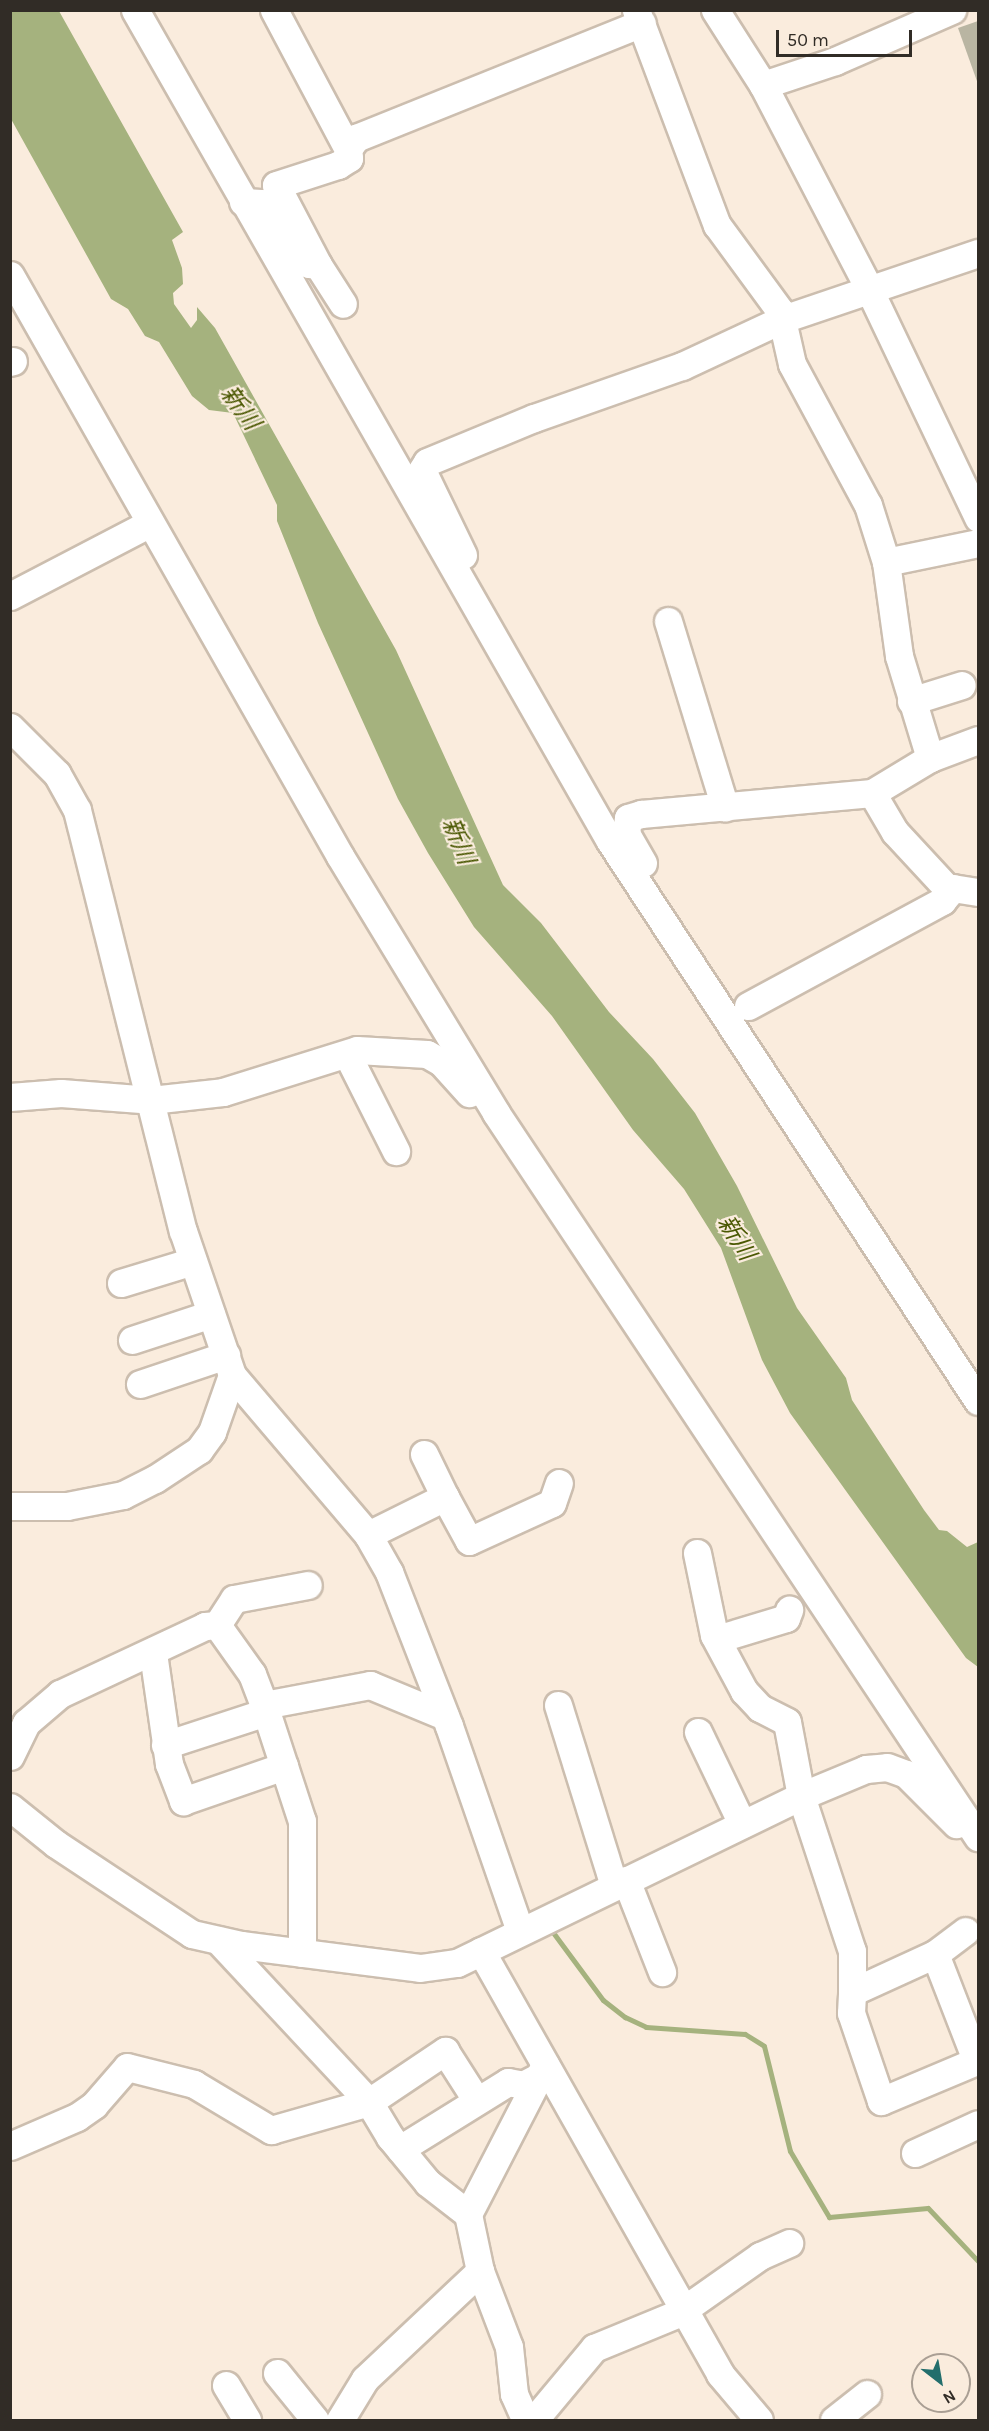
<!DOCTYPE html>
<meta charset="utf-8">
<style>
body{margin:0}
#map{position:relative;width:989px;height:2431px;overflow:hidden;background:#faecdd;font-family:Karla,"Noto Sans JP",sans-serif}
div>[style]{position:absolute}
.water>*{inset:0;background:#a5b27e}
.stream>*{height:5px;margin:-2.5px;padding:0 2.5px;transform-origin:2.5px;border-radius:2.5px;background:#a5b27e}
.building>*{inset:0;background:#b9b5a2}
.roads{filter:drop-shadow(2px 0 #ccbeaf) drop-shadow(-2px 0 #ccbeaf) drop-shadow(0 2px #ccbeaf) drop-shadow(0 -2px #ccbeaf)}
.minor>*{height:27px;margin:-13.5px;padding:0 13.5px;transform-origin:13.5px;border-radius:13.5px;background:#fff}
span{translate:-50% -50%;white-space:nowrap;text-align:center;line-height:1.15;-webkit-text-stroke:4.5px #faecdd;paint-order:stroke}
.water-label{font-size:24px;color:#4a5802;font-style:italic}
.frame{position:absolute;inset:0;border:12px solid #312c26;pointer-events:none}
.north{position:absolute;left:911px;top:2353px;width:60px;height:60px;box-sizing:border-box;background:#faecdd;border:2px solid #aa9f94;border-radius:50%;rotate:149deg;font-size:16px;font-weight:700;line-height:24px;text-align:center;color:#312c26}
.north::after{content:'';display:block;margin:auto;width:21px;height:27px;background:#236e6c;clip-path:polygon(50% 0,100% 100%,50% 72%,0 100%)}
.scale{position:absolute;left:776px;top:30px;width:136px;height:27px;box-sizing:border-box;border:3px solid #312c26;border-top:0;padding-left:8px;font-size:18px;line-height:21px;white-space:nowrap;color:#312c26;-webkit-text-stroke:4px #faecdd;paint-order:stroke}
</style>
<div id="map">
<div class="water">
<div style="clip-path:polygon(10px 11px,59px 11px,183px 232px,172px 240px,182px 268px,183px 284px,173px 293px,174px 304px,191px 328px,197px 320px,197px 307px,215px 328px,396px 650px,503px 885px,541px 923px,609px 1012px,653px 1059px,695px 1113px,737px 1186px,797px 1308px,846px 1378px,852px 1400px,924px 1510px,939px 1530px,947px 1531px,967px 1547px,978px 1542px,978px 1667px,966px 1658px,790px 1413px,762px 1360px,721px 1248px,684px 1189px,633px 1130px,552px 1016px,474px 927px,428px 853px,398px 799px,318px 623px,277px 521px,277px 505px,233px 413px,209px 410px,192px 396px,159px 342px,145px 336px,128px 309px,111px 299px,11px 119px)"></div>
</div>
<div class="stream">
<div style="left:549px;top:1927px;width:91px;rotate:53.5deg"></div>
<div style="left:603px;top:2000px;width:28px;rotate:38deg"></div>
<div style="left:625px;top:2017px;width:23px;rotate:25deg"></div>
<div style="left:646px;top:2027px;width:99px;rotate:4deg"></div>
<div style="left:745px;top:2034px;width:22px;rotate:32deg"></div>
<div style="left:764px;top:2046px;width:108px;rotate:76.1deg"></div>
<div style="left:790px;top:2151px;width:77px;rotate:59.4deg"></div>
<div style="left:829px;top:2217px;width:99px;rotate:-5.2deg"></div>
<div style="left:928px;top:2208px;width:73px;rotate:46.7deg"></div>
</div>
<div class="building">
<div style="clip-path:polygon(978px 21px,978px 84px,958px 28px)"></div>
</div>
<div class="roads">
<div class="minor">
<div style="left:135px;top:10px;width:957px;rotate:60.25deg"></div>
<div style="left:610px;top:841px;width:670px;rotate:56.69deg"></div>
<div style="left:274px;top:10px;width:157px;rotate:62deg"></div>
<div style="left:636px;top:10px;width:230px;rotate:69.4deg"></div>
<div style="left:717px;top:225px;width:107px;rotate:53.8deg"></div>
<div style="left:780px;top:311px;width:54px;rotate:77.2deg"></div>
<div style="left:792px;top:364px;width:160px;rotate:61.7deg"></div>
<div style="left:868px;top:505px;width:60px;rotate:72.5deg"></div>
<div style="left:886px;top:562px;width:94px;rotate:-11.7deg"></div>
<div style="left:715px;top:10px;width:89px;rotate:57.4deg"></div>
<div style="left:763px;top:85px;width:230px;rotate:62.5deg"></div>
<div style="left:869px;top:289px;width:254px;rotate:64.5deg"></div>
<div style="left:763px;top:85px;width:76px;rotate:-18.4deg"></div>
<div style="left:835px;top:61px;width:128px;rotate:-23.6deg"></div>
<div style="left:243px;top:202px;width:22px;rotate:3deg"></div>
<div style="left:265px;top:203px;width:75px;rotate:54.2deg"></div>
<div style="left:309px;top:264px;width:9px;rotate:6deg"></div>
<div style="left:318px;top:265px;width:90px;rotate:-117.7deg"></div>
<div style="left:276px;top:185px;width:65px;rotate:-17.9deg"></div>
<div style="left:338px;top:165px;width:13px;rotate:-32deg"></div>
<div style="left:349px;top:158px;width:9px;rotate:-96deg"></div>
<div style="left:348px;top:149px;width:14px;rotate:-54deg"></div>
<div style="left:356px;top:138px;width:308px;rotate:-21.9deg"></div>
<div style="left:318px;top:265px;width:46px;rotate:57.3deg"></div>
<div style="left:10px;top:275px;width:668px;rotate:60.4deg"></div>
<div style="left:340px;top:856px;width:301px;rotate:58.7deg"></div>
<div style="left:496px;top:1113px;width:870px;rotate:56.35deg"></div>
<div style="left:10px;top:362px;width:3px;rotate:-18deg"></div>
<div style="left:463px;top:555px;width:94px;rotate:-115.8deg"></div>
<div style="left:422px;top:470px;width:9px;rotate:-58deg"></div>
<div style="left:427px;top:462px;width:116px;rotate:-22.4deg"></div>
<div style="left:534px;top:418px;width:157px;rotate:-19.4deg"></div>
<div style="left:682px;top:366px;width:111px;rotate:-25deg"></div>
<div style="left:783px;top:319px;width:206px;rotate:-18.7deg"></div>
<div style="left:886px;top:562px;width:95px;rotate:82.1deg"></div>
<div style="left:899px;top:656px;width:107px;rotate:73.1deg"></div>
<div style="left:10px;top:596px;width:158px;rotate:-27.5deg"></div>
<div style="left:668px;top:621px;width:195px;rotate:73deg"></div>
<div style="left:911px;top:701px;width:53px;rotate:-17.4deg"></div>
<div style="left:10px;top:727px;width:66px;rotate:45deg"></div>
<div style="left:57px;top:774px;width:41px;rotate:60.9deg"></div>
<div style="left:77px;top:810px;width:434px;rotate:75.9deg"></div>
<div style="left:183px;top:1231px;width:152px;rotate:71.2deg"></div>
<div style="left:232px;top:1375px;width:210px;rotate:49.6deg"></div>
<div style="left:368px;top:1535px;width:43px;rotate:60.4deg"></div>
<div style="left:389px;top:1572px;width:165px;rotate:68.7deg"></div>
<div style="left:449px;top:1726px;width:217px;rotate:70.9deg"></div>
<div style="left:872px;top:793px;width:45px;rotate:59.5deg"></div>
<div style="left:895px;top:832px;width:75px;rotate:47.2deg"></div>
<div style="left:946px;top:887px;width:32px;rotate:9deg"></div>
<div style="left:643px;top:863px;width:34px;rotate:-120deg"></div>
<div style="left:626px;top:834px;width:16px;rotate:-83deg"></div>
<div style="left:628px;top:818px;width:14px;rotate:-17deg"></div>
<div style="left:641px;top:814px;width:232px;rotate:-5.2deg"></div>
<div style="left:872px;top:793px;width:68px;rotate:-31.1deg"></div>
<div style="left:930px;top:758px;width:51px;rotate:-20.6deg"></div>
<div style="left:748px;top:1006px;width:221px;rotate:-28.4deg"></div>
<div style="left:942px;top:901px;width:17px;rotate:-50deg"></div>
<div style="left:347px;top:1054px;width:109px;rotate:63.2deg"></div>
<div style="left:10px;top:1097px;width:51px;rotate:-4.5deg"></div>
<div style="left:61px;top:1093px;width:90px;rotate:4.4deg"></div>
<div style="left:151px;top:1100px;width:72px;rotate:-6.3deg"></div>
<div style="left:223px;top:1092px;width:140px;rotate:-17.4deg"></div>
<div style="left:357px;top:1050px;width:70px;rotate:3.3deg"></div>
<div style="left:427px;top:1054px;width:16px;rotate:30deg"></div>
<div style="left:441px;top:1062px;width:42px;rotate:47.9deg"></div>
<div style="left:121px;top:1283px;width:75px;rotate:-17deg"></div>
<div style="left:132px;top:1340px;width:83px;rotate:-18.2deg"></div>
<div style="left:140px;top:1384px;width:91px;rotate:-18.6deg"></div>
<div style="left:424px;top:1454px;width:48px;rotate:64deg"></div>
<div style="left:10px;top:1506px;width:57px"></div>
<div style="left:67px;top:1506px;width:57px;rotate:-11.1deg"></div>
<div style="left:123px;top:1495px;width:36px;rotate:-27deg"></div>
<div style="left:155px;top:1479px;width:53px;rotate:-33.4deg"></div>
<div style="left:199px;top:1450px;width:22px;rotate:-54deg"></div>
<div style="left:212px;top:1432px;width:60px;rotate:-70.7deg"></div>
<div style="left:368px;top:1535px;width:86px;rotate:-26.3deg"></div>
<div style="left:445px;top:1497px;width:50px;rotate:61.4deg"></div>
<div style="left:469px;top:1541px;width:91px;rotate:-24.6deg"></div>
<div style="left:552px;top:1503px;width:21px;rotate:-71deg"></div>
<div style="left:697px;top:1553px;width:84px;rotate:78.3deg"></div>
<div style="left:714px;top:1635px;width:64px;rotate:61.8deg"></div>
<div style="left:744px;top:1691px;width:23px;rotate:47deg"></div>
<div style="left:760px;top:1708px;width:30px;rotate:27deg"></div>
<div style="left:787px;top:1722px;width:75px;rotate:79.3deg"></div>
<div style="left:801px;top:1796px;width:163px;rotate:71.8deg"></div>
<div style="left:852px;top:1951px;width:41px;rotate:90deg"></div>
<div style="left:217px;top:1625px;width:31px;rotate:-57deg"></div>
<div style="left:234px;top:1599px;width:75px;rotate:-10.7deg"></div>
<div style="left:717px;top:1639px;width:72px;rotate:-16.9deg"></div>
<div style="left:786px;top:1618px;width:9px;rotate:-69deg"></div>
<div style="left:153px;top:1653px;width:112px;rotate:81.8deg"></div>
<div style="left:169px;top:1764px;width:40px;rotate:69deg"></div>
<div style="left:183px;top:1801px;width:107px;rotate:-19.1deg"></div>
<div style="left:264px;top:1705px;width:122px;rotate:71.9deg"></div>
<div style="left:302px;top:1821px;width:132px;rotate:90deg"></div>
<div style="left:558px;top:1705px;width:189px;rotate:72.8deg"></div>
<div style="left:698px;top:1732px;width:102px;rotate:64.4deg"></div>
<div style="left:165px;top:1745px;width:106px;rotate:-18.1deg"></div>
<div style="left:10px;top:1756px;width:37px;rotate:-64deg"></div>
<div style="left:26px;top:1723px;width:45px;rotate:-40.5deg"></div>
<div style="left:60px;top:1694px;width:160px;rotate:-25.1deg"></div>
<div style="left:205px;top:1626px;width:12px;rotate:-5deg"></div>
<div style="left:217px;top:1625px;width:60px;rotate:54.5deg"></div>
<div style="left:252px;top:1674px;width:33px;rotate:69deg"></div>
<div style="left:264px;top:1705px;width:108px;rotate:-10.7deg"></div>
<div style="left:370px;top:1685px;width:81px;rotate:22.5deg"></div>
<div style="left:10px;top:1807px;width:59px;rotate:38.8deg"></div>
<div style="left:56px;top:1844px;width:163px;rotate:33.5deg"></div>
<div style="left:192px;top:1934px;width:50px;rotate:12.7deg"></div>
<div style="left:241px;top:1945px;width:180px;rotate:7.3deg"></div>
<div style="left:420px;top:1968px;width:37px;rotate:-8deg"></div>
<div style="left:457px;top:1963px;width:382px;rotate:-25.9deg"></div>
<div style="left:801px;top:1796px;width:70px;rotate:-22.6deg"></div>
<div style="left:866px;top:1769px;width:21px;rotate:-5deg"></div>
<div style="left:887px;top:1767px;width:20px;rotate:20deg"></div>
<div style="left:906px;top:1774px;width:71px;rotate:45deg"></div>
<div style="left:626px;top:1880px;width:99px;rotate:68.6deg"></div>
<div style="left:481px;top:1951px;width:486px;rotate:60.5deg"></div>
<div style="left:720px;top:2374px;width:60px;rotate:49.7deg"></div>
<div style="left:935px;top:1954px;width:38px;rotate:-37deg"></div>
<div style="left:974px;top:2062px;width:101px;rotate:157.2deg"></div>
<div style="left:881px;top:2101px;width:93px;rotate:-108.8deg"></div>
<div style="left:851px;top:2013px;width:21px;rotate:-87deg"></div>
<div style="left:852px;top:1992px;width:91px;rotate:-24.6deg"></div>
<div style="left:935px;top:1954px;width:110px;rotate:68.8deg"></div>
<div style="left:10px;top:2146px;width:73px;rotate:-23.4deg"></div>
<div style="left:77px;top:2117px;width:21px;rotate:-35deg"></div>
<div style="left:94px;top:2105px;width:50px;rotate:-49deg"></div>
<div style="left:127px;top:2067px;width:69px;rotate:14.2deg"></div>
<div style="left:194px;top:2084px;width:90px;rotate:30.9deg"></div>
<div style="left:271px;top:2130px;width:102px;rotate:-15.9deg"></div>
<div style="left:369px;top:2102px;width:221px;rotate:-133deg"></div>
<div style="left:400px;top:2149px;width:127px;rotate:-31.8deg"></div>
<div style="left:508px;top:2082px;width:15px;rotate:11deg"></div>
<div style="left:523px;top:2085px;width:19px;rotate:-28deg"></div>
<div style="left:915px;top:2153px;width:69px;rotate:-24.7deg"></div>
<div style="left:468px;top:2214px;width:168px;rotate:-62.7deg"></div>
<div style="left:480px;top:2271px;width:81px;rotate:69.1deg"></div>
<div style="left:509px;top:2347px;width:47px;rotate:83.9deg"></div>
<div style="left:514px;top:2394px;width:24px;rotate:66deg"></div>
<div style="left:524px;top:2416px;width:9px;rotate:27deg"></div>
<div style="left:277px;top:2373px;width:60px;rotate:51deg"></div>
<div style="left:226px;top:2385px;width:41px;rotate:59deg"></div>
<div style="left:340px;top:2420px;width:48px;rotate:-58.6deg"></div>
<div style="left:365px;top:2379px;width:158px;rotate:-43.2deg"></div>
<div style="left:480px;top:2271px;width:58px;rotate:-101.9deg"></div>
<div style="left:468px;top:2214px;width:51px;rotate:-142.2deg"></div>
<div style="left:428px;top:2183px;width:60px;rotate:-129.6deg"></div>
<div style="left:390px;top:2137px;width:41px;rotate:-121deg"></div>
<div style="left:369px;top:2102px;width:92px;rotate:-33.9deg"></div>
<div style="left:445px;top:2051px;width:59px;rotate:57.4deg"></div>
<div style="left:534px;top:2420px;width:94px;rotate:-50.2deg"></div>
<div style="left:594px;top:2348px;width:92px;rotate:-22.4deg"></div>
<div style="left:679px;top:2313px;width:99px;rotate:-35.1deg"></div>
<div style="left:760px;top:2256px;width:32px;rotate:-24deg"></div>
<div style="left:834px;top:2420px;width:42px;rotate:-38.2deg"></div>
</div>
</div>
<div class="water-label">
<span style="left:240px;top:408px;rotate:54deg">新川</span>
<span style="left:458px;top:841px;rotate:68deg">新川</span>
<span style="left:736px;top:1238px;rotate:58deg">新川</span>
</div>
<div class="frame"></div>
<div class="north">N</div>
<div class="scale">50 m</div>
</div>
